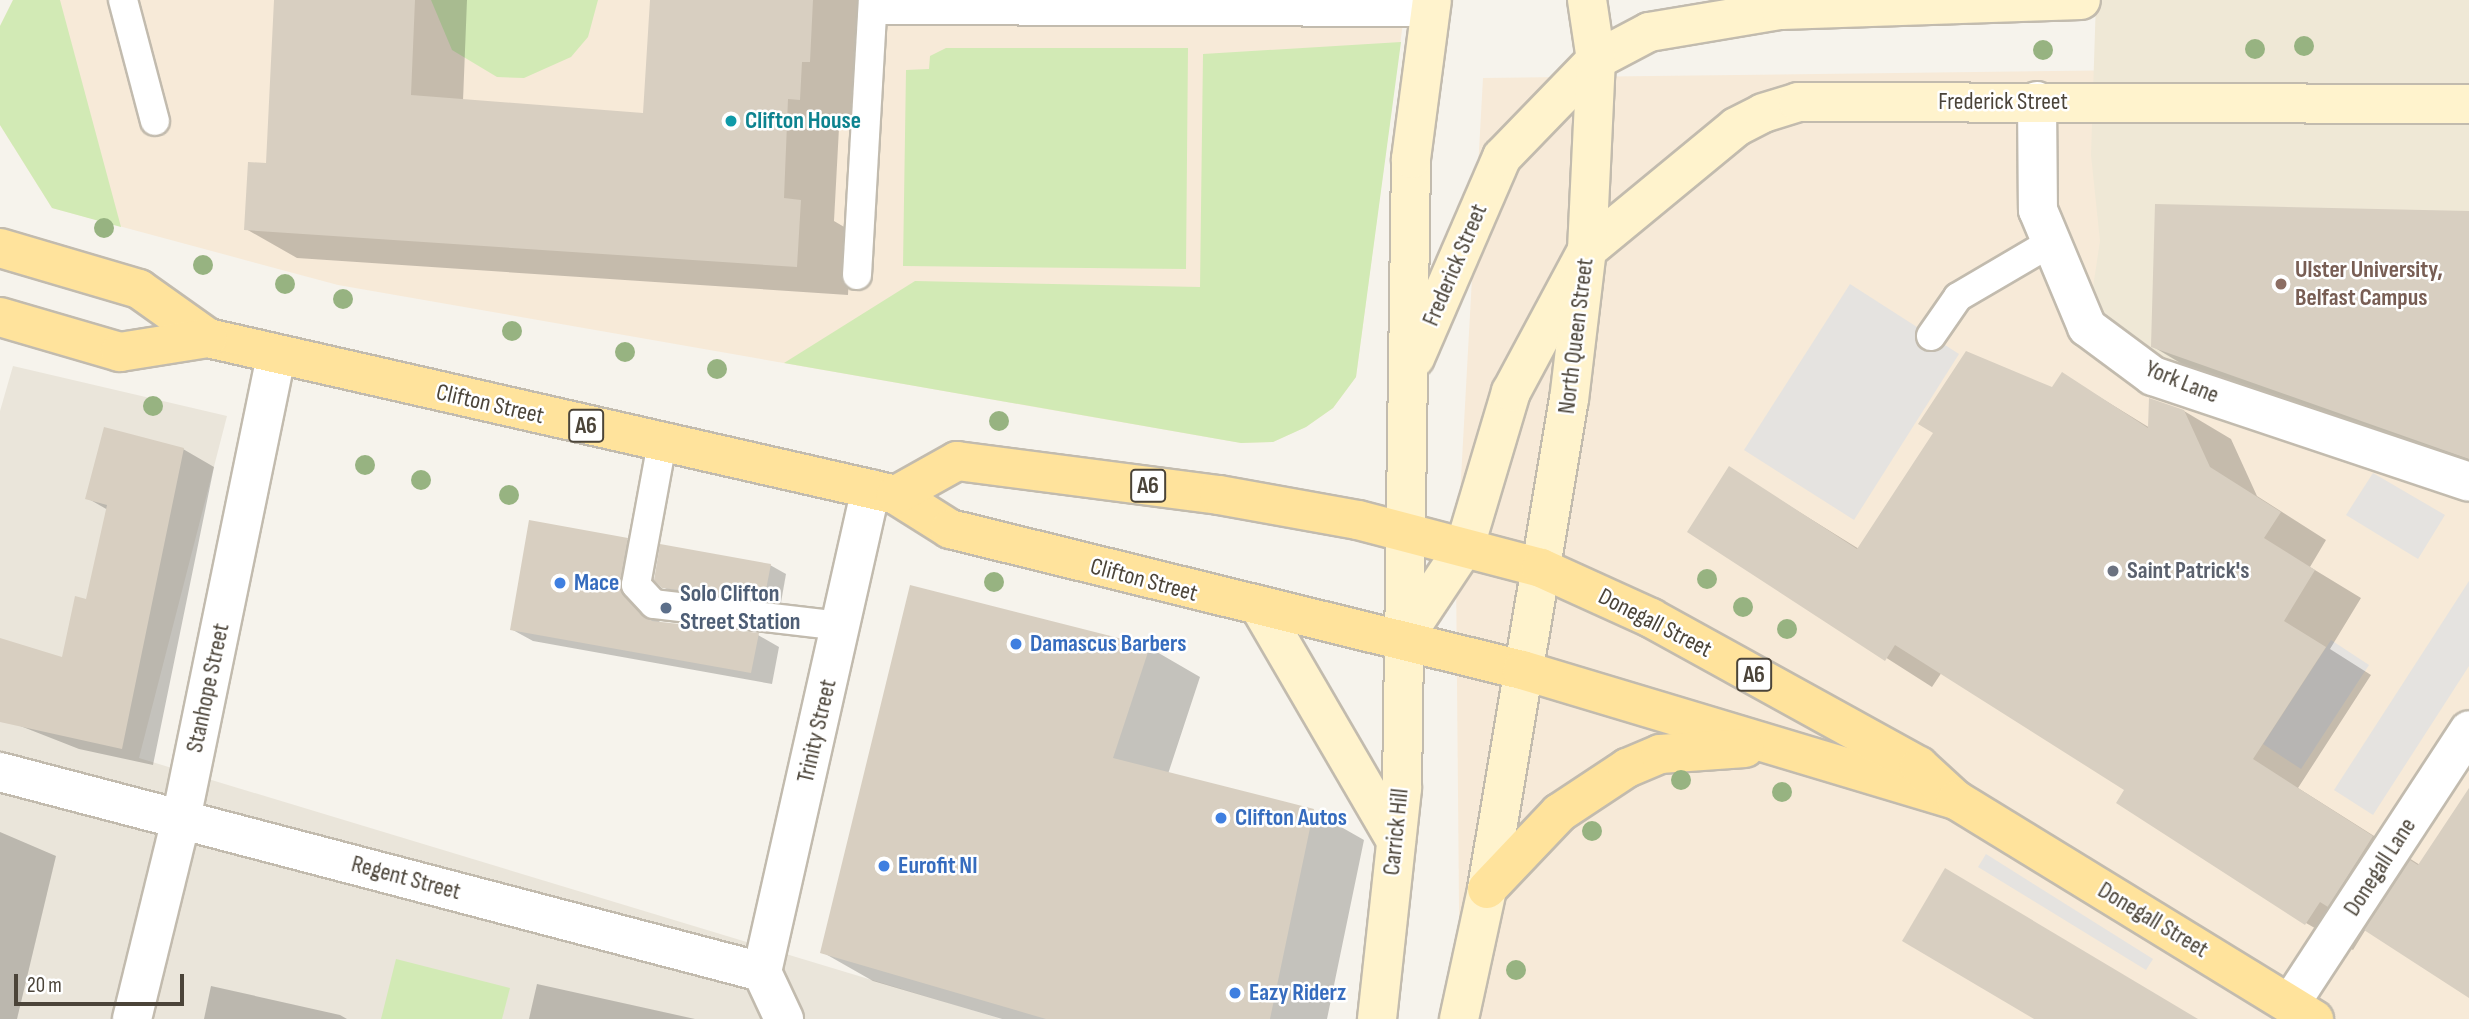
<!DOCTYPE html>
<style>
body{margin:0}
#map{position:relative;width:2469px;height:1019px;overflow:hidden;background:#f6f3ec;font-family:"Sofia Sans Condensed",sans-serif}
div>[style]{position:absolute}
.residential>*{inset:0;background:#eae5da}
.commercial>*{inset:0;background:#f7ead8}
.education>*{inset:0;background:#efe8d6}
.green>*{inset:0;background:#d2eab5}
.parking>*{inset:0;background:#e5e3e0}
.shadow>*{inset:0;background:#0003}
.building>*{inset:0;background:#d8cfc1}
.roads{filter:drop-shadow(2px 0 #c2bbae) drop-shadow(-2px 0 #c2bbae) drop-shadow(0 2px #c2bbae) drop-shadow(0 -2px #c2bbae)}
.service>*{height:28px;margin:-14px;padding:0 14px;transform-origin:14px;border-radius:14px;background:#fff}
.minor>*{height:38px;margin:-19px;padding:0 19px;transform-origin:19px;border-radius:19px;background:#fff}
.secondary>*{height:38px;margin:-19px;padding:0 19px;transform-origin:19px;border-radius:19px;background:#fff3cd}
.primary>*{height:38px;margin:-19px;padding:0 19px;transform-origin:19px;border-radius:19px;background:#ffe39c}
.trees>*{width:20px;height:20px;margin:-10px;border-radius:50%;background:#97b381}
.dots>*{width:19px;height:19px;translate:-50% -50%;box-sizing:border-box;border:4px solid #fff;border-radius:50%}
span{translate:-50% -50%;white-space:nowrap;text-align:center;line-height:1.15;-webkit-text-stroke:5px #fff;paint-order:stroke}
.shield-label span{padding:2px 5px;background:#fff;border:2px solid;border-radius:5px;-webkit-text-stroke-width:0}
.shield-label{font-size:23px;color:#4b4439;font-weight:700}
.street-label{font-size:24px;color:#4b4439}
.culture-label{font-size:24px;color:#0d838f;font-weight:700}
.left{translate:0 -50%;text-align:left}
.education-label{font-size:24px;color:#785e54;font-weight:700}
.worship-label{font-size:24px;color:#5b616d;font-weight:700}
.shop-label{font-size:24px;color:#366cbe;font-weight:700}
.service-label{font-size:24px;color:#4e5e75;font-weight:700}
.scale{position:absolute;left:14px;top:974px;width:170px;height:32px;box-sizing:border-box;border:4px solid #4b4439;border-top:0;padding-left:9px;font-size:21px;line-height:24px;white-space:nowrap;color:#4b4439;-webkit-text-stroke:5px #fff;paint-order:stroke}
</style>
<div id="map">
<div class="residential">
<div style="clip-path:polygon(13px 366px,227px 416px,139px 758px,1001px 1019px,0 1019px,0 411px)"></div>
</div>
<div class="commercial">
<div style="clip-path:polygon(13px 0,1406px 0,1356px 377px,1333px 408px,1306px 427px,1273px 442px,1241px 443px,338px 285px,52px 208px,0 125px,0 26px)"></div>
<div style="clip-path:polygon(2469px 66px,2469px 1019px,1460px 1019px,1456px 569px,1483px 78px)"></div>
</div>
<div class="education">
<div style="clip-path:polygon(2096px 0,2469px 0,2469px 486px,2153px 376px,2087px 327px,2100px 241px,2091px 155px)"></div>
</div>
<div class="green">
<div style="clip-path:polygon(13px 0,60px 0,121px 227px,52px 208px,0 125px,0 26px)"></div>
<div style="clip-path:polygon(431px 0,598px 0,588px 37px,571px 57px,524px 78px,497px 77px,452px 50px)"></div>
<div style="clip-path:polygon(1401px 42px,1356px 377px,1333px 408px,1306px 427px,1273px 442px,1241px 443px,784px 363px,915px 281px,1200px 287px,1203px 54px)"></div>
<div style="clip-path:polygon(946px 48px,1188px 48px,1186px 269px,903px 266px,906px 70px,929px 69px,930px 56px)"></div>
<div style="clip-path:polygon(396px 959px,510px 988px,502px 1019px,381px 1019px)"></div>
</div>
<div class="parking">
<div style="clip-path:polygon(1850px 284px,1959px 354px,1854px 520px,1744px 450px)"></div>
<div style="clip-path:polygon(2373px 473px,2445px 515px,2418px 559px,2346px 515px)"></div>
<div style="clip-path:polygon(2469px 581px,2469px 666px,2373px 815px,2334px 790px)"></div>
<div style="clip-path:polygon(2331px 640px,2369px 665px,2301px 769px,2263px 744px)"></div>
<div style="clip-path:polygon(1986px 854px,2153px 959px,2146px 970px,1978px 867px)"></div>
</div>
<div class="shadow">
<div style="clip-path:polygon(276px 0,467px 0,463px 101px,645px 115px,652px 0,857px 0,864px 9px,860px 90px,852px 90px,851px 128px,839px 128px,834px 221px,851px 231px,848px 295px,297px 258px,246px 229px,268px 165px)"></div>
<div style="clip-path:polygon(2469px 213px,2469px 471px,2222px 388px,2152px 346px)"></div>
<div style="clip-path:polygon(2062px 374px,2150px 428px,2184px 411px,2231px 439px,2257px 496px,2326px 540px,2310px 567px,2361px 598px,2330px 649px,2371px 675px,2298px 788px,2420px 865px,2469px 791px,2469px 996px,2366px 929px,2353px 950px,2306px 923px,2118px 802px,2126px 789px,1942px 672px,1932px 687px,1689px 532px,1730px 469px,1859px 549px,2053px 389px)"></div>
<div style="clip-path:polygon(183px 449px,214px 467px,153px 765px,79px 749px,0 718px,0 640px,64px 659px,88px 601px,108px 510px,87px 498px)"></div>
<div style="clip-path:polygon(627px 540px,648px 552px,640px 603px,661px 623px,758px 635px,779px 647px,772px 684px,533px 641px,511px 629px)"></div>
<div style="clip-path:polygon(770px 565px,786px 574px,780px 608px,680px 596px,663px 587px)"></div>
<div style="clip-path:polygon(911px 587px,1150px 648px,1200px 677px,1168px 774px,1313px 811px,1364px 840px,1327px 1019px,1002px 1019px,873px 981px,822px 952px)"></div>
<div style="clip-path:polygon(0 832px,56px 856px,17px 1019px,0 1019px)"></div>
<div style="clip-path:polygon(537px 984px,695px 1019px,529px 1019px)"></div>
<div style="clip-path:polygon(211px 986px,340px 1015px,347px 1019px,204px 1019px)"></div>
</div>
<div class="building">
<div style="clip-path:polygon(274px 0,415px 0,411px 95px,643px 113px,650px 0,813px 0,810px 62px,802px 62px,800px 100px,788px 99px,784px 198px,801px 200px,797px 267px,244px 230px,248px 162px,266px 163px)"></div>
<div style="clip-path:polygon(2155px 204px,2469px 211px,2469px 459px,2151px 347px)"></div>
<div style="clip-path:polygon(1966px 351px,2052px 387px,2062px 372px,2148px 428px,2149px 398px,2184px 410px,2210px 467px,2281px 512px,2264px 538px,2315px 570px,2284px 621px,2326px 647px,2253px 759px,2373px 836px,2328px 907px,2320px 902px,2305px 925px,2116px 803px,2124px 790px,1895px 645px,1885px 661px,1687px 532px,1729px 466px,1857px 549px,1933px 433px,1918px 424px)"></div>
<div style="clip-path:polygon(104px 427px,184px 448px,122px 749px,0 722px,0 638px,62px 657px,75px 596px,86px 599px,107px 505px,85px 499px)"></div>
<div style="clip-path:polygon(529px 520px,628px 538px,620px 582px,624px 596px,652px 621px,759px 633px,751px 673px,510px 630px)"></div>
<div style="clip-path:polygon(660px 544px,771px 564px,764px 600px,662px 588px,654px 580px)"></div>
<div style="clip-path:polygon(910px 585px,1150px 646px,1113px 758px,1314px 809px,1270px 1019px,1046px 1019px,820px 953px)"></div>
<div style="clip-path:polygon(2469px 788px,2469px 998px,2364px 930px,2410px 860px,2418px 865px)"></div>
<div style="clip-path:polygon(1945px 868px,2198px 1019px,2034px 1019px,1902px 941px)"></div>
</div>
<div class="roads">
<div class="service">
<div style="left:123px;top:0;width:125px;rotate:75.2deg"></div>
<div style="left:873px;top:10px;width:559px;rotate:0.2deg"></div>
<div style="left:857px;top:275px;width:275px;rotate:-86.7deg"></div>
<div style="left:1931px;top:336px;width:47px;rotate:-55.3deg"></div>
<div style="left:1958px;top:297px;width:107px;rotate:-30.4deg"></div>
<div style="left:662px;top:443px;width:144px;rotate:100.4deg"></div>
<div style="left:636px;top:585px;width:26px;rotate:47deg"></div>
<div style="left:654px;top:604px;width:188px;rotate:6.7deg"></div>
</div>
<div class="minor">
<div style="left:2037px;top:101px;width:109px;rotate:89.5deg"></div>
<div style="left:2038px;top:210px;width:127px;rotate:67.3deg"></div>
<div style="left:2087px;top:327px;width:82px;rotate:36.6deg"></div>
<div style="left:2153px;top:376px;width:333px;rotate:18.5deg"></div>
<div style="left:0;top:772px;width:788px;rotate:14.71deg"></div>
<div style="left:762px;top:972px;width:52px;rotate:64.9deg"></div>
<div style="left:762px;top:972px;width:495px;rotate:-77.3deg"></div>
<div style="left:2290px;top:1004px;width:327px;rotate:-56.8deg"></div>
<div style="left:132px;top:1019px;width:206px;rotate:-76.2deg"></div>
<div style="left:181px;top:819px;width:474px;rotate:-78.4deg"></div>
</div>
<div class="secondary">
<div style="left:1415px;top:358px;width:219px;rotate:-66.6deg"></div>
<div style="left:1502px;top:157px;width:135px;rotate:-45.9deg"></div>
<div style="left:1596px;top:60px;width:60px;rotate:-27.8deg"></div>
<div style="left:1649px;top:32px;width:134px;rotate:-9.5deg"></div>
<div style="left:1781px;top:10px;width:300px;rotate:-1.9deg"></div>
<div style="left:1261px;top:609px;width:268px;rotate:59.8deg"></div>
<div style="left:1400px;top:644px;width:118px;rotate:-56.4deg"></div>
<div style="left:1465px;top:546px;width:161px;rotate:-73.4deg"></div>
<div style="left:1511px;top:392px;width:161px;rotate:-61.8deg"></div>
<div style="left:1587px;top:250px;width:193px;rotate:-39.5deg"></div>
<div style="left:1736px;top:127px;width:30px;rotate:-27deg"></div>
<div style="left:1763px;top:113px;width:37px;rotate:-17deg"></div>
<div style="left:1798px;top:102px;width:671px;rotate:0.17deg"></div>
<div style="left:1377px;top:1019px;width:232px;rotate:-83.8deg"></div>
<div style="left:1402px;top:788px;width:629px;rotate:-89.18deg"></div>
<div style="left:1411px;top:159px;width:160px;rotate:-82.5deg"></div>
<div style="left:1459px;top:1019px;width:133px;rotate:-77.8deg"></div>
<div style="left:1487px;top:889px;width:496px;rotate:-80.5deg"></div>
<div style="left:1569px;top:400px;width:151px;rotate:-83.2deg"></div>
<div style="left:1587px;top:250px;width:190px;rotate:-87.3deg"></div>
<div style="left:1596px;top:60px;width:61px;rotate:-98.5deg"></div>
</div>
<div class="primary">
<div style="left:0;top:248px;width:145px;rotate:16.4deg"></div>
<div style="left:139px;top:289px;width:85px;rotate:35.4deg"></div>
<div style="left:208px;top:338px;width:706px;rotate:12.85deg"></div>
<div style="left:896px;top:495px;width:64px;rotate:32.2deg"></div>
<div style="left:950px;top:529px;width:589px;rotate:13.85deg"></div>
<div style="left:1522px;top:670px;width:453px;rotate:16.7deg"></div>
<div style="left:0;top:317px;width:125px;rotate:16.3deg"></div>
<div style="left:120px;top:352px;width:89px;rotate:-9deg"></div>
<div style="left:896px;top:495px;width:70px;rotate:-29.1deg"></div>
<div style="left:957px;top:461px;width:264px;rotate:7.4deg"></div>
<div style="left:1219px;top:495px;width:141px;rotate:10.2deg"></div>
<div style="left:1358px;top:520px;width:189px;rotate:14.7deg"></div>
<div style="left:1541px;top:568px;width:121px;rotate:24.4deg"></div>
<div style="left:1651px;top:618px;width:306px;rotate:28.9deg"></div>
<div style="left:1919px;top:766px;width:50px;rotate:42.6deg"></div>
<div style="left:1956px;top:800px;width:420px;rotate:31.5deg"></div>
<div style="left:1487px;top:889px;width:105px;rotate:-46.5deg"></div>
<div style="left:1559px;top:813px;width:82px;rotate:-33.5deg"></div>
<div style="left:1627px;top:768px;width:36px;rotate:-23deg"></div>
<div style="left:1660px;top:754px;width:85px;rotate:-4deg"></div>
</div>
</div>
<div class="trees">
<div style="left:2304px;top:46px"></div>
<div style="left:2255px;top:49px"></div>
<div style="left:2043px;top:50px"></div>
<div style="left:104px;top:228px"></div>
<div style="left:203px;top:265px"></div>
<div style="left:285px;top:284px"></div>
<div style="left:343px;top:299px"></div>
<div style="left:512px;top:331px"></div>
<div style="left:625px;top:352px"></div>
<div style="left:717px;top:369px"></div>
<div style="left:153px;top:406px"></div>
<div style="left:999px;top:421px"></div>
<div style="left:365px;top:465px"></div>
<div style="left:421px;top:480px"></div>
<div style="left:509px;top:495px"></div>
<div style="left:1707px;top:579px"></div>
<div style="left:994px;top:582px"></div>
<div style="left:1743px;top:607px"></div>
<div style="left:1787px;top:629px"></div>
<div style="left:1681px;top:780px"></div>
<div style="left:1782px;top:792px"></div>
<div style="left:1592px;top:831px"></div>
<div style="left:1516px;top:970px"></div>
</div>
<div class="dots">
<div style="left:731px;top:121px;background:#0f9aa8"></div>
<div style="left:2281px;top:284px;background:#8d6e63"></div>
<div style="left:2113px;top:571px;background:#6b7280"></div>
<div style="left:560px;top:583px;background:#3f7fe0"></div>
<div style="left:666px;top:608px;background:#5c6f8a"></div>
<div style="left:1016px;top:644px;background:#3f7fe0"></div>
<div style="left:1221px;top:818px;background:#3f7fe0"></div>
<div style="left:884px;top:866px;background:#3f7fe0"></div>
<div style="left:1235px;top:993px;background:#3f7fe0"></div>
</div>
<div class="shield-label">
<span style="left:586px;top:426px">A6</span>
<span style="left:1148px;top:486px">A6</span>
<span style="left:1754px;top:675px">A6</span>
</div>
<div class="street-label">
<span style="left:2003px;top:102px">Frederick Street</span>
<span style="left:1455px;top:265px;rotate:-67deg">Frederick Street</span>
<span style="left:1576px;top:336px;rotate:-83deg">North Queen Street</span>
<span style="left:2182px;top:382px;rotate:22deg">York Lane</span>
<span style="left:490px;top:404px;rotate:13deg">Clifton Street</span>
<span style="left:1144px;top:580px;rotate:15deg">Clifton Street</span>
<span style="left:1655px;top:623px;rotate:27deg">Donegall Street</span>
<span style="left:208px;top:688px;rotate:-78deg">Stanhope Street</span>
<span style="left:817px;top:731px;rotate:-77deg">Trinity Street</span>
<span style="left:1396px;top:832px;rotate:-84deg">Carrick Hill</span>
<span style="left:2380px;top:867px;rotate:-57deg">Donegall Lane</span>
<span style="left:406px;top:878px;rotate:15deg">Regent Street</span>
<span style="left:2153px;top:920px;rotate:31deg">Donegall Street</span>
</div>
<div class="culture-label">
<span class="left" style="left:745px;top:121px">Clifton House</span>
</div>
<div class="education-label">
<span class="left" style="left:2295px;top:284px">Ulster University,<br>Belfast Campus</span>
</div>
<div class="worship-label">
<span class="left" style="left:2127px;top:571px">Saint Patrick's</span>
</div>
<div class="shop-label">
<span class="left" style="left:574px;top:583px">Mace</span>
<span class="left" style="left:1030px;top:644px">Damascus Barbers</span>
<span class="left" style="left:1235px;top:818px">Clifton Autos</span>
<span class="left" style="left:898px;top:866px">Eurofit NI</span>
<span class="left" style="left:1249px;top:993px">Eazy Riderz</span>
</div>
<div class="service-label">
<span class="left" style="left:680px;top:608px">Solo Clifton<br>Street Station</span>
</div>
<div class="scale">20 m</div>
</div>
